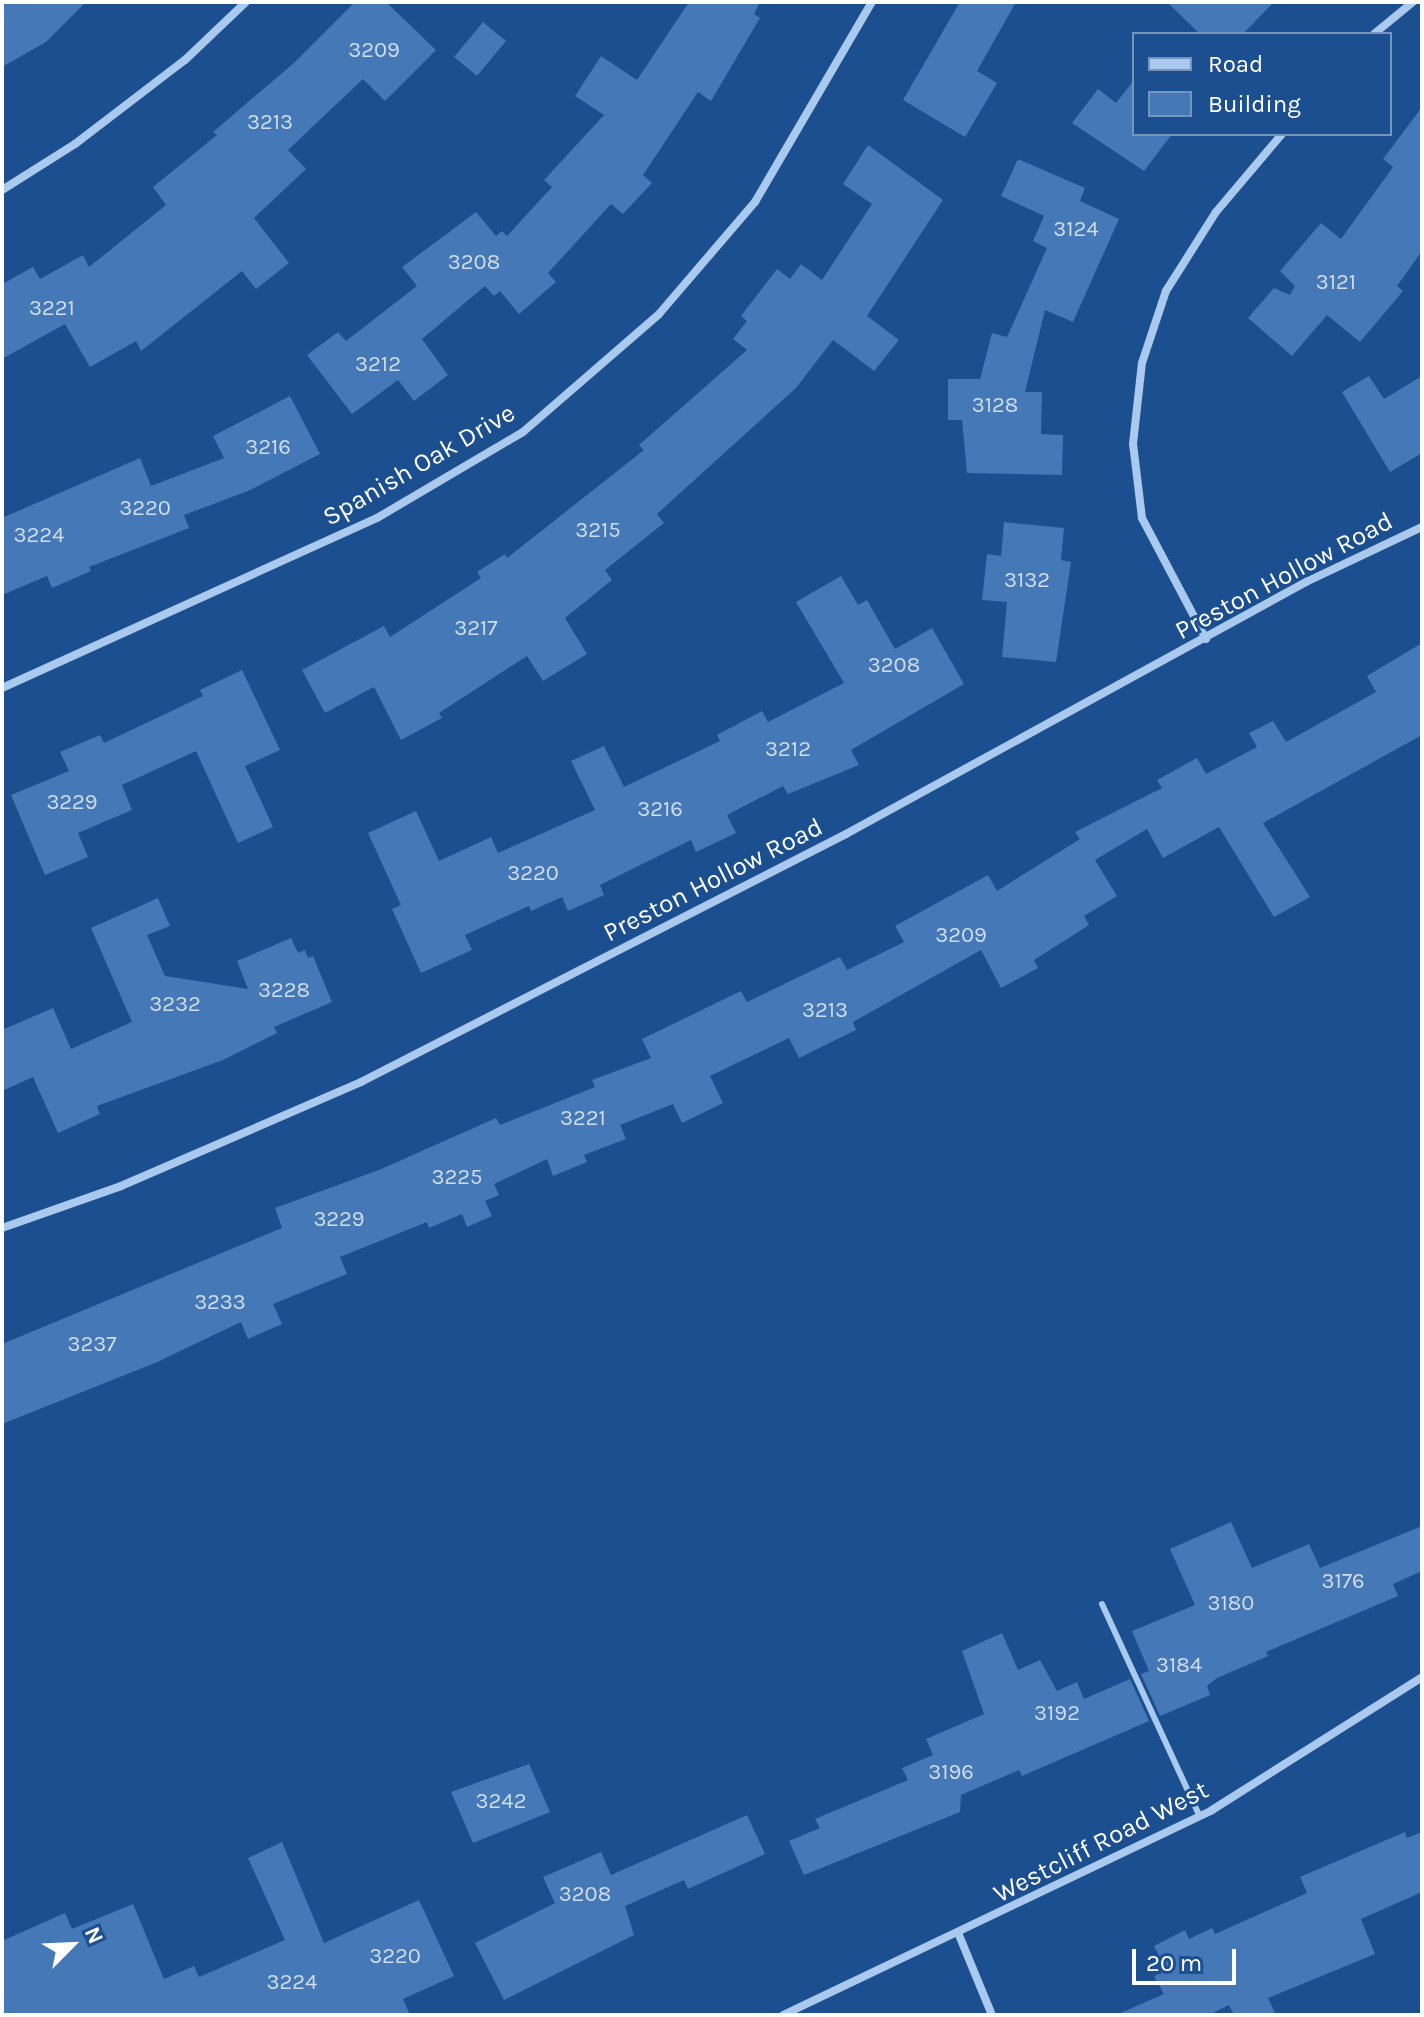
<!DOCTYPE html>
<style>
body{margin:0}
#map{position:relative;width:1424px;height:2017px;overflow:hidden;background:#1b4f8f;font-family:Karla,sans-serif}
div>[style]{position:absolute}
.building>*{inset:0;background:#4478b7}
.service>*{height:6px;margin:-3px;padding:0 3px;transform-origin:3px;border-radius:3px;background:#a9c9ee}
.minor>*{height:8px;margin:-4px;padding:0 4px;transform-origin:4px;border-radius:4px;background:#a9c9ee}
span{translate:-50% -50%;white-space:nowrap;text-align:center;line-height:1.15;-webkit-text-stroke:6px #1b4f8f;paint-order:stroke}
.number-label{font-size:22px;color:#d0dded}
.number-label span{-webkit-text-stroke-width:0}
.street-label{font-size:26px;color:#fff}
.frame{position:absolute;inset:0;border:4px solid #fff;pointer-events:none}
.legend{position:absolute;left:1132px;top:32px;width:260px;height:104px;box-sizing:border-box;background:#1b4f8f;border:2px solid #7695bc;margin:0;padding:10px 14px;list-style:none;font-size:24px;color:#fff}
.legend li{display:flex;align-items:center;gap:16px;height:40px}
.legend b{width:40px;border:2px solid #7695bc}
.north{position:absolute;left:32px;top:1905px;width:80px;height:80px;-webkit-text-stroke:6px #1b4f8f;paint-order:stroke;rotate:66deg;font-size:22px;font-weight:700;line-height:32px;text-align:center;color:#fff}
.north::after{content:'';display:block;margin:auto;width:28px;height:36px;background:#fff;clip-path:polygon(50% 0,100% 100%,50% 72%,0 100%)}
.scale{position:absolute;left:1132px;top:1949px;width:104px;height:36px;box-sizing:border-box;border:4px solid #fff;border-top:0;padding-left:10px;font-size:24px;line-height:28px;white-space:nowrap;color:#fff;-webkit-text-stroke:6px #1b4f8f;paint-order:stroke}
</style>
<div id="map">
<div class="building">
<div style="clip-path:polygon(2px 2px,86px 2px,46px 42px,2px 67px)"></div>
<div style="clip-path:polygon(355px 2px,386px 2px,436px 50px,385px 101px,363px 79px,288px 150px,306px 169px,254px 218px,289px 263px,256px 289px,242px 271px,141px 351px,136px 341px,90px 367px,65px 324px,2px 359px,2px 284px,33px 267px,40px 279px,83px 255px,89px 267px,166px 205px,153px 187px,217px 135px,213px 132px,294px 63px)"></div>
<div style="clip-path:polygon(689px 2px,760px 2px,754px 14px,760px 18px,711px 101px,698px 92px,643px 175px,652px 183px,623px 214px,611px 204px,548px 273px,556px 282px,519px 314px,500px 291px,494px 296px,485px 286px,422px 339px,448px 375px,414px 401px,398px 380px,352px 414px,307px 355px,338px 332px,346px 341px,417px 286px,402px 267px,476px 212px,496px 236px,502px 231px,507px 236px,552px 187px,544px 180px,604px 115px,575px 96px,601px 56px,637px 80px)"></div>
<div style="clip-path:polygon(960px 2px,1016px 2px,977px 71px,997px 83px,965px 137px,903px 100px)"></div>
<div style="clip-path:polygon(1167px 2px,1274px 2px,1243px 34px,1200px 34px)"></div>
<div style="clip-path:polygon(483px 22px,506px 41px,477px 76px,454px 57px)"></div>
<div style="clip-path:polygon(1134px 80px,1134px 134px,1172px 134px,1144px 171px,1072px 123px,1098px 89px,1116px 103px)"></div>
<div style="clip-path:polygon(1422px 107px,1422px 251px,1397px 286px,1403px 291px,1360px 342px,1327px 315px,1292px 356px,1248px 318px,1274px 288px,1290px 295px,1295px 286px,1280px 271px,1321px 223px,1341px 239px,1393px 167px,1383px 159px)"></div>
<div style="clip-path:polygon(868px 145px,943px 200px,867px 316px,899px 340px,874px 371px,833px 340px,796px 388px,657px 514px,664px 523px,605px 570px,612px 580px,565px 618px,587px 654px,543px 681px,527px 656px,439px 713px,442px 718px,401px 740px,374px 687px,325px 713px,302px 670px,384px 626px,390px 637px,481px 578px,477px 572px,505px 554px,507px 558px,644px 450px,639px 445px,747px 350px,733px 339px,747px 321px,741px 316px,777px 269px,790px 279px,801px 264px,822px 280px,872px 204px,843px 184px)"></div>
<div style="clip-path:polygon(1018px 159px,1085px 188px,1080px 201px,1119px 219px,1073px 322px,1045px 310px,1025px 392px,1042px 392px,1041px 434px,1063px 435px,1062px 475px,967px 473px,962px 420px,948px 420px,948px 379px,980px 379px,992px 333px,1007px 337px,1047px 248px,1033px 241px,1044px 216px,1001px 196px)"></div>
<div style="clip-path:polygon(1369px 376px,1384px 399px,1422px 376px,1422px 453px,1390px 472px,1342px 392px)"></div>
<div style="clip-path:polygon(290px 396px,320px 454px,248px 491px,184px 515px,189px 528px,89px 567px,91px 571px,52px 588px,47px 576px,2px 595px,2px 518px,140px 458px,151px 486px,224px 458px,213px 436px)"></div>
<div style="clip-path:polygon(1004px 522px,1064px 528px,1061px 560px,1071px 562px,1056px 662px,1002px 657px,1007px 602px,982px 600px,987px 554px,1001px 556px)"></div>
<div style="clip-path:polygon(841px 576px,858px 605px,867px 600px,895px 649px,932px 628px,964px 684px,851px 750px,859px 765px,788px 794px,783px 786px,727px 815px,736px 833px,696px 852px,691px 840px,600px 885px,604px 895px,568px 911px,562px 897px,531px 911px,529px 906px,465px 935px,472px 950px,421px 973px,392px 909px,401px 905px,368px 833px,416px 811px,439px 861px,491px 837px,498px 853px,595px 810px,571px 761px,604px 746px,624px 787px,720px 741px,717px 735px,762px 711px,768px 722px,844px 683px,796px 602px)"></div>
<div style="clip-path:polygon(1422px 643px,1422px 735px,1263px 823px,1310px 897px,1274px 917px,1219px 827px,1163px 858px,1147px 829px,1095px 860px,1117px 896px,1084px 916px,1089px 925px,1034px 960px,1038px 968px,1001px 988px,981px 950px,853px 1022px,856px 1030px,799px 1058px,789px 1038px,710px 1076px,723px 1103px,682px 1123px,673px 1104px,620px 1125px,626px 1139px,584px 1155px,587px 1162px,553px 1176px,547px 1159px,494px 1184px,499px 1195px,485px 1201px,492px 1216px,467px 1227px,462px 1214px,429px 1228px,427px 1222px,340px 1257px,347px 1274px,273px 1304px,282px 1324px,248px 1339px,241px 1322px,155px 1363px,2px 1424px,2px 1344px,282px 1228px,275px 1208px,379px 1170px,496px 1118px,500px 1125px,595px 1087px,592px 1080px,651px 1058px,642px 1039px,741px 991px,747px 1002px,840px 957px,847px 970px,904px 942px,895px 926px,988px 875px,997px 891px,1080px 839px,1075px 832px,1162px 788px,1157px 780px,1197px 758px,1206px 774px,1257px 747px,1249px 733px,1273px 721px,1286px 742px,1376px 692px,1367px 676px)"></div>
<div style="clip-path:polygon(242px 670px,280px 750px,245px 766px,273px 827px,238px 843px,196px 751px,122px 785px,132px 810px,78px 833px,88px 857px,45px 875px,11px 795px,69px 771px,60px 752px,100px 735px,104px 743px,203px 696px,200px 690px)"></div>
<div style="clip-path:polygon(158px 898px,170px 926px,147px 935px,165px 976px,248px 989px,237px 961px,291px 938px,298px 953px,305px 950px,308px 958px,313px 956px,332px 1002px,274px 1027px,277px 1033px,223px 1060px,97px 1106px,100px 1114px,58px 1133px,33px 1077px,2px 1091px,2px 1030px,53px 1008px,71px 1049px,132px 1022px,91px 928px)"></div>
<div style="clip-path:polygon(1231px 1522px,1252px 1568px,1309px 1544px,1320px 1568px,1422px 1526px,1422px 1571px,1393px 1584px,1398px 1596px,1266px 1652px,1268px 1656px,1217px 1678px,1207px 1686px,1210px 1695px,1160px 1716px,1141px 1674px,1149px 1671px,1132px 1631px,1195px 1605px,1170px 1549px)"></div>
<div style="clip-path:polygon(1002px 1633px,1018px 1670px,1040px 1660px,1057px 1691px,1077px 1682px,1084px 1699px,1130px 1679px,1149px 1721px,1022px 1776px,1019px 1770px,961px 1795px,960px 1812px,804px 1875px,789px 1841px,820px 1828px,815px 1819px,908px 1780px,902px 1768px,933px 1755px,926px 1739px,984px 1714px,962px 1651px)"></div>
<div style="clip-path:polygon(529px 1764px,550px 1812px,473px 1843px,451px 1792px)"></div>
<div style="clip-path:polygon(747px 1815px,765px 1854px,688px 1889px,684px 1880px,625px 1906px,634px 1935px,504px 2000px,475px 1943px,555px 1903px,543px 1877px,601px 1852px,611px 1875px)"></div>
<div style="clip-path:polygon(1405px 1832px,1407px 1838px,1422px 1832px,1422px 1892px,1361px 1919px,1375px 1954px,1268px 1998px,1276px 2015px,1234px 2015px,1229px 2005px,1209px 2015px,1116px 2015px,1164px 1994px,1154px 1976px,1166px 1970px,1154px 1946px,1185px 1930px,1189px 1939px,1212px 1928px,1215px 1934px,1307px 1893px,1300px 1877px)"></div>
<div style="clip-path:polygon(282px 1842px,324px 1943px,419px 1900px,454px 1976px,403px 1999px,410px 2015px,2px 2015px,2px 1941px,65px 1913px,72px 1929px,133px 1904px,164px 1979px,194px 1966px,199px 1977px,285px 1940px,248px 1858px)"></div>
</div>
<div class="service">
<div style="left:1102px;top:1604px;width:234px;rotate:65.3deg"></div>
</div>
<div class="minor">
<div style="left:1374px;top:34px;width:50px;rotate:-39.4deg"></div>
<div style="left:2px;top:190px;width:86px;rotate:-32.2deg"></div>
<div style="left:75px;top:144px;width:138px;rotate:-37.4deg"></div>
<div style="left:185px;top:60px;width:84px;rotate:-43.6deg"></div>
<div style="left:1206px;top:639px;width:137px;rotate:-117.9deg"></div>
<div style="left:1142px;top:518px;width:75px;rotate:-96.9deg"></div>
<div style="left:1133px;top:444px;width:81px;rotate:-83.7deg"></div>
<div style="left:1142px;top:363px;width:76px;rotate:-71.6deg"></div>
<div style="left:1166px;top:291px;width:93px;rotate:-57.7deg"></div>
<div style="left:1216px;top:212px;width:102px;rotate:-49.8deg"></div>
<div style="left:2px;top:688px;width:412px;rotate:-24.4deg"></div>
<div style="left:377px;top:518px;width:169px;rotate:-30.5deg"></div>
<div style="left:523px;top:432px;width:180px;rotate:-40.9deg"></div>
<div style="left:659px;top:314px;width:148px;rotate:-49.4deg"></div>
<div style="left:755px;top:202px;width:232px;rotate:-59.7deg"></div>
<div style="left:2px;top:1228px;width:126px;rotate:-19.4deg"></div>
<div style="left:121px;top:1186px;width:262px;rotate:-23.4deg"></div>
<div style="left:361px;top:1082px;width:545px;rotate:-27.08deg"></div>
<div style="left:846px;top:834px;width:525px;rotate:-28.72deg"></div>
<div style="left:1306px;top:582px;width:128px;rotate:-25.4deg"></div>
<div style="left:959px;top:1935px;width:87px;rotate:67.6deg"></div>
<div style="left:783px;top:2015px;width:475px;rotate:-25.5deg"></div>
<div style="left:1212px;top:1810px;width:249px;rotate:-32.3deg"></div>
</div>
<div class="number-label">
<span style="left:374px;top:51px">3209</span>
<span style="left:270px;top:123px">3213</span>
<span style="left:1076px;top:230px">3124</span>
<span style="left:474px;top:263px">3208</span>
<span style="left:1336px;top:283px">3121</span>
<span style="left:52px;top:309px">3221</span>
<span style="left:378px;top:365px">3212</span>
<span style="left:995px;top:406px">3128</span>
<span style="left:268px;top:448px">3216</span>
<span style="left:145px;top:509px">3220</span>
<span style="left:598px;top:531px">3215</span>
<span style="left:39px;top:536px">3224</span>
<span style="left:1027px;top:581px">3132</span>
<span style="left:476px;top:629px">3217</span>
<span style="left:894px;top:666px">3208</span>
<span style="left:788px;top:750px">3212</span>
<span style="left:72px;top:803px">3229</span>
<span style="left:660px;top:810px">3216</span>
<span style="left:533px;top:874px">3220</span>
<span style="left:961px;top:936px">3209</span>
<span style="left:284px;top:991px">3228</span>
<span style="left:175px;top:1005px">3232</span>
<span style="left:825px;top:1011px">3213</span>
<span style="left:583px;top:1119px">3221</span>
<span style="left:457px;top:1178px">3225</span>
<span style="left:339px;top:1220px">3229</span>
<span style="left:220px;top:1303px">3233</span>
<span style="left:92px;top:1345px">3237</span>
<span style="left:1343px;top:1582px">3176</span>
<span style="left:1231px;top:1604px">3180</span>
<span style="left:1179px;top:1666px">3184</span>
<span style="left:1057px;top:1714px">3192</span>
<span style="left:951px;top:1773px">3196</span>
<span style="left:501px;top:1802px">3242</span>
<span style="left:585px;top:1895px">3208</span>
<span style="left:395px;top:1957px">3220</span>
<span style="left:292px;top:1983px">3224</span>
</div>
<div class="street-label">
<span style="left:419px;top:465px;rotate:-30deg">Spanish Oak Drive</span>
<span style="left:1284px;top:576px;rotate:-28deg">Preston Hollow Road</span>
<span style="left:713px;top:880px;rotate:-27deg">Preston Hollow Road</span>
<span style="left:1101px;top:1842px;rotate:-27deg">Westcliff Road West</span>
</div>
<div class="frame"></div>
<ul class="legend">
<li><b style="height:10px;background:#a9c9ee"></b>Road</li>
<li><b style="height:22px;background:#4478b7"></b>Building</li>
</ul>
<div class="north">N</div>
<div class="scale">20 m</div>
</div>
